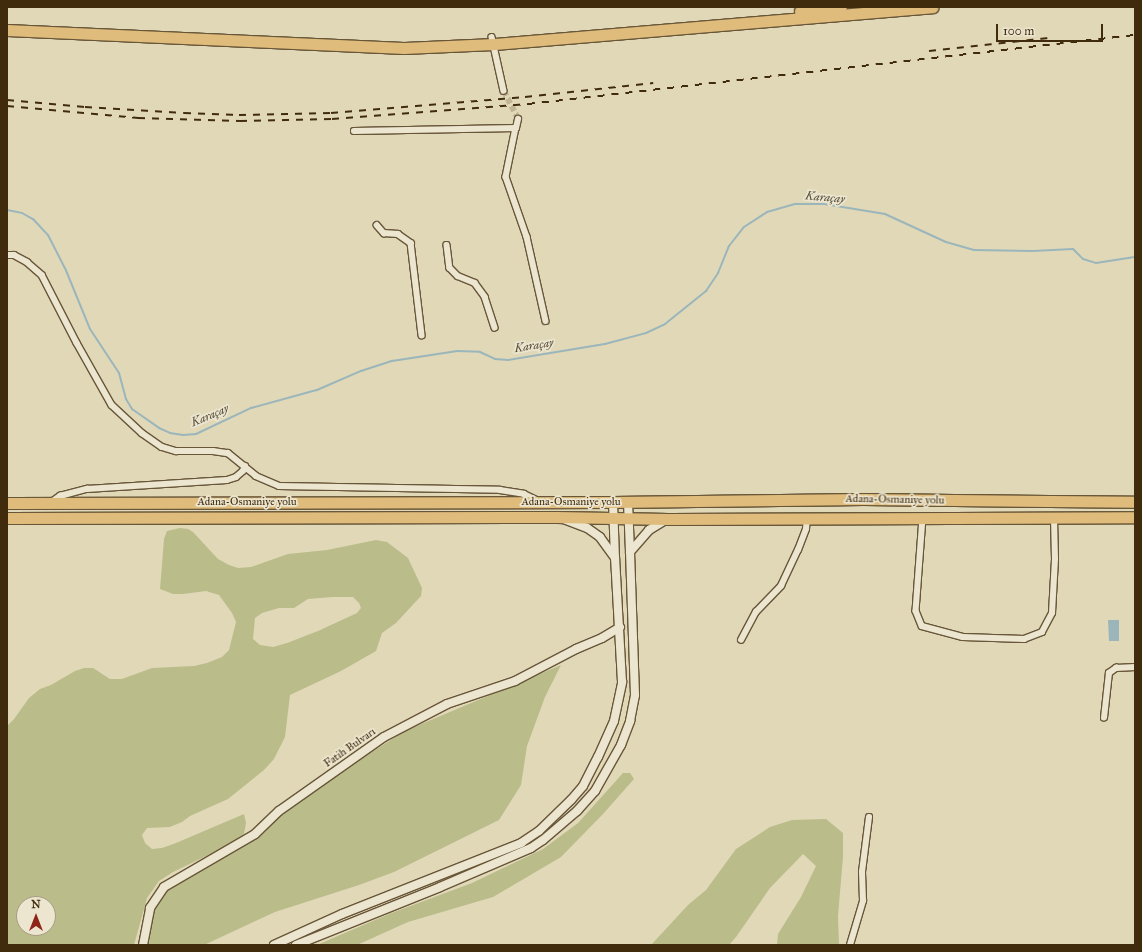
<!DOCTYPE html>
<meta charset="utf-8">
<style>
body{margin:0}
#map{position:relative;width:1142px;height:952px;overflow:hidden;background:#e1d8b8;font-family:"IM FELL Great Primer",serif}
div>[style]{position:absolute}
.green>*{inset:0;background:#babc8a}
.water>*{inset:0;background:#9bb6bb}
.stream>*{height:2px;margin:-1px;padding:0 1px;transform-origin:1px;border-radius:1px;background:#9bb6bb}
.street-tunnel>*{height:5.5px;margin-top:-2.75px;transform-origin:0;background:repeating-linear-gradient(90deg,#c1b596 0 5.5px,transparent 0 8.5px)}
.roads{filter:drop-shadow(1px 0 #685638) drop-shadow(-1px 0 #685638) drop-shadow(0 1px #685638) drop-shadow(0 -1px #685638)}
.street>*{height:5.5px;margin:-2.75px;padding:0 2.75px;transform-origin:2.75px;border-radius:2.75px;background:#ece6d1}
.secondary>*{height:8px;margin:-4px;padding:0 4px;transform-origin:4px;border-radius:4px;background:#ece6d1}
.highway>*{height:11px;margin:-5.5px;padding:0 5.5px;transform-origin:5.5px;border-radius:5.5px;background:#e0bc7c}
.rail>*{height:2px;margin-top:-1px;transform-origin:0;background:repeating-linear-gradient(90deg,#402b0d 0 7px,transparent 0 14px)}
span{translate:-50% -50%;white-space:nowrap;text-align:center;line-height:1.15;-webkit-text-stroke:3.5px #ece6d1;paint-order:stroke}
.street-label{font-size:11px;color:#402b0d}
.water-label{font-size:12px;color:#574e38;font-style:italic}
.frame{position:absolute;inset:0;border:8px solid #402b0d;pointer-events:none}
.north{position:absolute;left:16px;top:896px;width:40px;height:40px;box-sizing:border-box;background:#ece6d1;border:1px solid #a79b83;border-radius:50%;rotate:0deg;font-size:11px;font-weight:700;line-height:16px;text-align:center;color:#402b0d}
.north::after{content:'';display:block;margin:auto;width:14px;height:18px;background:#8f2418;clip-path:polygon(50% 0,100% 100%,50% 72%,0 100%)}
.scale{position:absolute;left:996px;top:24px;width:107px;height:18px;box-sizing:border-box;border:2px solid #402b0d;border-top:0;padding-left:5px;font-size:12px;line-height:14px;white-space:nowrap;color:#402b0d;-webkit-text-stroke:3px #ece6d1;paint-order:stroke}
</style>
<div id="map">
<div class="green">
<div style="clip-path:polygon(evenodd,180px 528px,188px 529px,193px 532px,218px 559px,229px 565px,238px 568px,251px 567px,288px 554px,327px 550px,376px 540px,387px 542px,408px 558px,422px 588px,421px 596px,396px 623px,382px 633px,376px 651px,341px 671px,290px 695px,285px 737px,274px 759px,264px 770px,228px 799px,190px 816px,182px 822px,170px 827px,147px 828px,142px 835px,145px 843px,152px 849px,162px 848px,176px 843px,244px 814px,246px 823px,244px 834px,229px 845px,173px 872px,159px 881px,147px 898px,134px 945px,7px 945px,7px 726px,14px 719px,29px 698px,40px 689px,51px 685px,75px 671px,84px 668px,93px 668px,110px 679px,122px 679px,152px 668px,194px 666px,207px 663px,222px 657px,229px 650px,236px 622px,232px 613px,219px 595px,206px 591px,183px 594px,173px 594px,160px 589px,164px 539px,167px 531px,180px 528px,333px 597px,353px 597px,359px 603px,361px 608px,357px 613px,318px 631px,287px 643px,273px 647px,260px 645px,253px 639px,255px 618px,262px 613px,279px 608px,294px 608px,308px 599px,333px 597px,180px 528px,24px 904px,48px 904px,48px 928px,24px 928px,24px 904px)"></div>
<div style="clip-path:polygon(561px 665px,545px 697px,527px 746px,521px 785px,499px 820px,394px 872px,359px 885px,275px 912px,204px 945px,149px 945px,151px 920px,160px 894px,254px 837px,310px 791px,405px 731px)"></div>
<div style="clip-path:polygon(623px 773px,630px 773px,634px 779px,603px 814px,561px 857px,493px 897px,408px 922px,357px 945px,317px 945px,389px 914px,472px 883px,543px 849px,578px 823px)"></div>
<div style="clip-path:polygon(826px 819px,843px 833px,843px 857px,838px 916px,839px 945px,777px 945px,778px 934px,801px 897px,816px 866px,803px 854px,770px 888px,736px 937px,729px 945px,651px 945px,688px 905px,706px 890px,736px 849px,770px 827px,792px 820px)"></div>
</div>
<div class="water">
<div style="clip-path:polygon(1108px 620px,1119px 620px,1119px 641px,1109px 641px)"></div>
</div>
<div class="stream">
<div style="left:7px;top:210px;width:15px;rotate:11deg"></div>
<div style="left:22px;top:213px;width:13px;rotate:29deg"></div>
<div style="left:33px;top:219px;width:22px;rotate:47deg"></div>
<div style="left:48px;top:235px;width:37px;rotate:63deg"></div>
<div style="left:65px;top:268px;width:66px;rotate:67.7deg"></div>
<div style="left:90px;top:329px;width:53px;rotate:56.6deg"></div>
<div style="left:119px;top:373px;width:27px;rotate:75deg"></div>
<div style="left:126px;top:399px;width:12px;rotate:59deg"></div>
<div style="left:132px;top:409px;width:33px;rotate:35deg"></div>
<div style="left:159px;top:428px;width:12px;rotate:24deg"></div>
<div style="left:170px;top:433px;width:13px;rotate:9deg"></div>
<div style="left:183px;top:435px;width:13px;rotate:-4deg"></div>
<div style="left:196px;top:434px;width:61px;rotate:-25.3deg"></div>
<div style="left:251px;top:408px;width:68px;rotate:-15.3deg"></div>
<div style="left:317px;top:390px;width:48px;rotate:-23.4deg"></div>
<div style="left:361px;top:371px;width:33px;rotate:-18deg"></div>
<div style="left:392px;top:361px;width:66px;rotate:-8.7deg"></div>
<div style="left:457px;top:351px;width:23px;rotate:2deg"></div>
<div style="left:480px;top:352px;width:17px;rotate:25deg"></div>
<div style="left:495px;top:359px;width:13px;rotate:4deg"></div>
<div style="left:508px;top:360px;width:98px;rotate:-9.4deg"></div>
<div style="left:605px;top:344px;width:42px;rotate:-15deg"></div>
<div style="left:646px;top:333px;width:21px;rotate:-25deg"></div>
<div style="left:665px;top:324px;width:53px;rotate:-38.8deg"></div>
<div style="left:706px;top:291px;width:22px;rotate:-56deg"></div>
<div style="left:718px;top:273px;width:29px;rotate:-68deg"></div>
<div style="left:729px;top:246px;width:24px;rotate:-52deg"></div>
<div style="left:744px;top:227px;width:27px;rotate:-33deg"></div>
<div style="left:767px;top:212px;width:29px;rotate:-16deg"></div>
<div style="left:795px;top:204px;width:29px"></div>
<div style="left:824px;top:204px;width:62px;rotate:9.3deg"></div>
<div style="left:885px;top:214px;width:67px;rotate:24.7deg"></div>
<div style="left:946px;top:242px;width:29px;rotate:16deg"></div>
<div style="left:974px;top:250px;width:59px;rotate:1deg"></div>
<div style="left:1033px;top:251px;width:40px;rotate:-2.9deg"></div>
<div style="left:1073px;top:249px;width:14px;rotate:45deg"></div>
<div style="left:1083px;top:259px;width:14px;rotate:17deg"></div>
<div style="left:1096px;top:263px;width:39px;rotate:-9deg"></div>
</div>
<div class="street-tunnel">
<div style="left:504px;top:91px;width:31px;rotate:63deg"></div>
</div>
<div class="roads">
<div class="street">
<div style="left:492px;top:37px;width:55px;rotate:77.5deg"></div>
<div style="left:516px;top:128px;width:9px;rotate:-77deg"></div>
<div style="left:354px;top:131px;width:162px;rotate:-1.1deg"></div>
<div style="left:516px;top:128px;width:50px;rotate:101.5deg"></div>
<div style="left:506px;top:177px;width:64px;rotate:70.7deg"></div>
<div style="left:527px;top:237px;width:86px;rotate:77.3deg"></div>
<div style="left:377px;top:225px;width:11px;rotate:49deg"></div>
<div style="left:384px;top:233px;width:14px;rotate:4deg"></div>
<div style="left:398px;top:234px;width:16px;rotate:35deg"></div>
<div style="left:411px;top:243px;width:93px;rotate:83.2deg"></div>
<div style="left:447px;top:245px;width:23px;rotate:83deg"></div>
<div style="left:450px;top:268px;width:11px;rotate:45deg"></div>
<div style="left:458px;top:276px;width:18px;rotate:22deg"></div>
<div style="left:475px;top:283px;width:17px;rotate:54deg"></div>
<div style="left:485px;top:297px;width:32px;rotate:72deg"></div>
<div style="left:7px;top:255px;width:7px"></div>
<div style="left:14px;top:255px;width:15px;rotate:28deg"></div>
<div style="left:27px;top:262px;width:20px;rotate:41deg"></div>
<div style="left:42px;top:275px;width:76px;rotate:62.8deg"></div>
<div style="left:77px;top:343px;width:71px;rotate:60.6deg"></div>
<div style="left:112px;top:405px;width:41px;rotate:43deg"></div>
<div style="left:142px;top:433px;width:24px;rotate:35deg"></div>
<div style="left:162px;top:447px;width:15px;rotate:16deg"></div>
<div style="left:176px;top:451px;width:37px"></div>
<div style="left:213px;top:451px;width:15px;rotate:8deg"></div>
<div style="left:228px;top:453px;width:36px;rotate:39deg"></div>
<div style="left:256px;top:476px;width:25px;rotate:23deg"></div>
<div style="left:279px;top:486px;width:221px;rotate:1deg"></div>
<div style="left:500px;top:490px;width:24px;rotate:9deg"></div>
<div style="left:524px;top:494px;width:14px;rotate:25deg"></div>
<div style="left:53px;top:501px;width:9px;rotate:-36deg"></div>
<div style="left:60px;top:496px;width:28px;rotate:-15deg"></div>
<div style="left:87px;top:489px;width:140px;rotate:-3.7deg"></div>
<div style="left:227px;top:480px;width:9px;rotate:-18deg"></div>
<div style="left:236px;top:477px;width:9px;rotate:-41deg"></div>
<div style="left:243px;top:471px;width:5px;rotate:-68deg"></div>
<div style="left:923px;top:518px;width:93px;rotate:94.3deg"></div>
<div style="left:916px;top:611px;width:16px;rotate:68deg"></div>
<div style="left:922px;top:626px;width:42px;rotate:15deg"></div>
<div style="left:963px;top:637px;width:61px;rotate:1.9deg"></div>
<div style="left:1024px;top:639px;width:19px;rotate:-21deg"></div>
<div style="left:1042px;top:632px;width:21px;rotate:-62deg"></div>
<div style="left:1052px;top:613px;width:54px;rotate:-86.8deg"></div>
<div style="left:1055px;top:559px;width:42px;rotate:-91.4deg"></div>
<div style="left:741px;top:640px;width:32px;rotate:-62deg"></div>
<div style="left:756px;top:612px;width:36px;rotate:-46deg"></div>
<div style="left:781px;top:586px;width:40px;rotate:-65deg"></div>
<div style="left:798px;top:550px;width:22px;rotate:-69deg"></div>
<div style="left:806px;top:529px;width:11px;rotate:-85deg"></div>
<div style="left:1104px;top:718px;width:45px;rotate:-83.7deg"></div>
<div style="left:1109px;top:673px;width:9px;rotate:-36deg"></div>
<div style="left:1116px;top:668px;width:19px;rotate:-3deg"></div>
<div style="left:850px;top:945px;width:46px;rotate:-73.5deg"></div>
<div style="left:863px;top:901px;width:29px;rotate:-92deg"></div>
<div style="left:862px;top:872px;width:55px;rotate:-82.7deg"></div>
</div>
<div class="secondary">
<div style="left:613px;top:502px;width:56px;rotate:88deg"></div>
<div style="left:628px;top:502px;width:50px;rotate:87.7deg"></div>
<div style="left:143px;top:945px;width:38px;rotate:-79deg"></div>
<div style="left:150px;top:908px;width:25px;rotate:-56deg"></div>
<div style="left:164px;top:887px;width:105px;rotate:-30.2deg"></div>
<div style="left:255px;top:834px;width:33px;rotate:-44deg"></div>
<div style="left:279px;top:811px;width:128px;rotate:-35.2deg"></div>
<div style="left:384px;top:737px;width:71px;rotate:-27.6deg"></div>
<div style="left:447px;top:704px;width:72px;rotate:-18.7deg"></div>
<div style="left:515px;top:681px;width:69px;rotate:-27.7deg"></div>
<div style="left:576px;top:649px;width:28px;rotate:-23deg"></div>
<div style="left:602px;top:638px;width:21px;rotate:-31deg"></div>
<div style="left:274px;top:945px;width:75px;rotate:-24.5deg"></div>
<div style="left:342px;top:914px;width:193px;rotate:-21.6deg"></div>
<div style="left:521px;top:843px;width:22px;rotate:-34deg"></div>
<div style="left:539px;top:831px;width:45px;rotate:-44.1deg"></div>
<div style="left:571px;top:800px;width:18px;rotate:-49deg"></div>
<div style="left:583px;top:786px;width:33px;rotate:-63deg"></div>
<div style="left:598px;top:757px;width:39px;rotate:-66deg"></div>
<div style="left:614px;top:721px;width:40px;rotate:-78deg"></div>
<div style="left:622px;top:682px;width:124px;rotate:-93.2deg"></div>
<div style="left:615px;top:558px;width:26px;rotate:-126deg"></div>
<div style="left:600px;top:537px;width:16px;rotate:-145deg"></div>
<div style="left:587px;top:528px;width:26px;rotate:-159deg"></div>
<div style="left:296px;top:945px;width:155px;rotate:-21.9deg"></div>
<div style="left:440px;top:887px;width:99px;rotate:-23.2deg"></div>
<div style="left:531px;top:848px;width:14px;rotate:-34deg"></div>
<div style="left:543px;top:840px;width:45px;rotate:-40.5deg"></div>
<div style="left:577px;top:811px;width:27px;rotate:-48deg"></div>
<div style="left:595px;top:791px;width:53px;rotate:-60.5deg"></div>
<div style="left:621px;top:745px;width:26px;rotate:-69deg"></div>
<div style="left:630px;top:721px;width:26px;rotate:-79deg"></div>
<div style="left:635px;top:695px;width:143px;rotate:-92deg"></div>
<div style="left:630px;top:552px;width:29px;rotate:-49deg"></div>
<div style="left:649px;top:530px;width:21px;rotate:-31deg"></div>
</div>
<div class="highway">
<div style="left:800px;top:11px;width:41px;rotate:-5.6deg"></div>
<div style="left:7px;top:30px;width:397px;rotate:2.6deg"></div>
<div style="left:404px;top:48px;width:90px;rotate:-2.5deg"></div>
<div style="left:494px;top:44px;width:440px;rotate:-4.8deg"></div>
<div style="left:7px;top:503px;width:606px;rotate:-0.09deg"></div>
<div style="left:613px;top:502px;width:250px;rotate:-0.7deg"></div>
<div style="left:863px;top:499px;width:272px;rotate:0.6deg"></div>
<div style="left:7px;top:518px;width:549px;rotate:-0.1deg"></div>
<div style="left:556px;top:517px;width:112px;rotate:1deg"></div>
<div style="left:668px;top:519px;width:467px;rotate:-0.2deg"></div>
</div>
</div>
<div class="rail">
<div style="left:929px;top:51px;width:120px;rotate:-6.2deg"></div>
<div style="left:7px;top:100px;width:78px;rotate:5.1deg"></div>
<div style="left:85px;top:107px;width:99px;rotate:3.5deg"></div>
<div style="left:184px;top:113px;width:55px;rotate:2.1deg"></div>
<div style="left:239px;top:115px;width:92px;rotate:-1.2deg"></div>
<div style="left:331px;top:113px;width:195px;rotate:-4.7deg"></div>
<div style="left:525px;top:97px;width:129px;rotate:-6.2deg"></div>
<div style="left:7px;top:106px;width:132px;rotate:5.2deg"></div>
<div style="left:138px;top:118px;width:102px;rotate:1.7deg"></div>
<div style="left:240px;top:121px;width:92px;rotate:-1.2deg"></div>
<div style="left:332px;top:119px;width:197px;rotate:-4.4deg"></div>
<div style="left:528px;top:104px;width:611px;rotate:-6.49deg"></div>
</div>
<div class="street-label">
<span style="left:895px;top:500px;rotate:1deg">Adana-Osmaniye yolu</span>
<span style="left:247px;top:502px">Adana-Osmaniye yolu</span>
<span style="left:571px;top:502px">Adana-Osmaniye yolu</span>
<span style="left:350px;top:748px;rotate:-35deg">Fatih Bulvarı</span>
</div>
<div class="water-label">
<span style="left:825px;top:198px;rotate:5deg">Karaçay</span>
<span style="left:534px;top:346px;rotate:-9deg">Karaçay</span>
<span style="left:210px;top:416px;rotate:-23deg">Karaçay</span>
</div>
<div class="frame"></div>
<div class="north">N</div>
<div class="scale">100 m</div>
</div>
